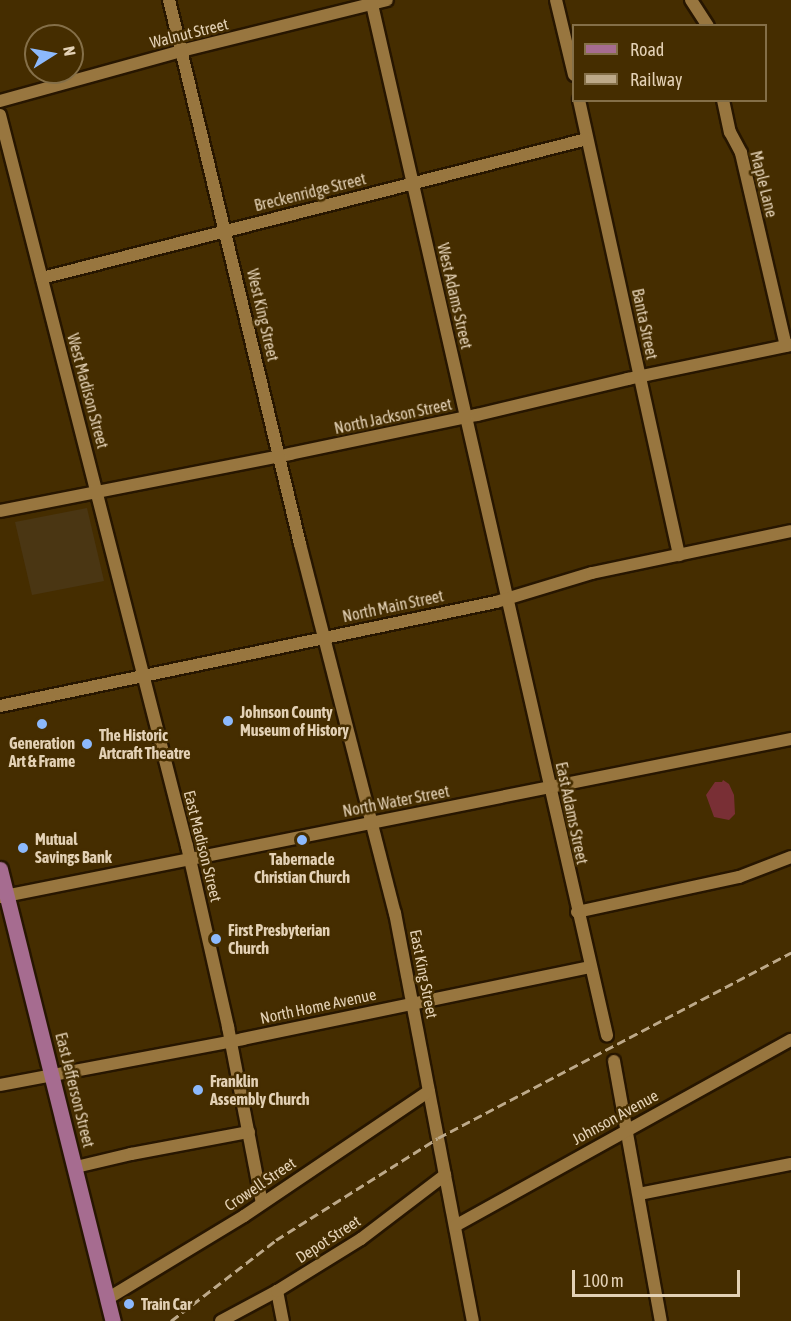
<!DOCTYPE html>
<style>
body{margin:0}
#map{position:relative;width:791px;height:1321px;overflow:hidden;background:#452d00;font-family:"Asap Condensed",sans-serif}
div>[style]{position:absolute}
.built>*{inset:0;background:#4a3613}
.green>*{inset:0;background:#792f35}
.roads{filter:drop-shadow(2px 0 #271600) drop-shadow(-2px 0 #271600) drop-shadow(0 2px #271600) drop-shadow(0 -2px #271600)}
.minor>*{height:12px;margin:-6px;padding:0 6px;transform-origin:6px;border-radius:6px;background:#98763f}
.major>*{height:15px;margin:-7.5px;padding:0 7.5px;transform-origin:7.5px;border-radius:7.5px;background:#a66c90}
.rail>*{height:3px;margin-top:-1.5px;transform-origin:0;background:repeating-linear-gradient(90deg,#bda989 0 9px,transparent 0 13.5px)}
.dots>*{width:16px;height:16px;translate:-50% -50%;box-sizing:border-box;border:3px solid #452d00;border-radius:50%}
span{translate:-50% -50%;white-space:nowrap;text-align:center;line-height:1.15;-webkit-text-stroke:5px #452d00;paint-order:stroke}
.street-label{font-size:16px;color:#e3d1b5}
.poi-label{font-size:16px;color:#e3d1b5;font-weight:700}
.left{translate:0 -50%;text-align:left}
.legend{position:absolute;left:572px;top:24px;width:195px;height:78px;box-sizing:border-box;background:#452d00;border:2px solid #846f48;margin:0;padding:8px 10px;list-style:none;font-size:18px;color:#e3d1b5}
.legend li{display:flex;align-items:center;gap:12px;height:30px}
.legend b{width:30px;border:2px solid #846f48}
.north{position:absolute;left:24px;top:24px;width:60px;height:60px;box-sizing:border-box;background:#452d00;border:2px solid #846f48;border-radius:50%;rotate:79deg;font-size:16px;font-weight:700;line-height:24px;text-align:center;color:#e3d1b5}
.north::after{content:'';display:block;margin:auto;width:21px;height:27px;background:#8cb9fc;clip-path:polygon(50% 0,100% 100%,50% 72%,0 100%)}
.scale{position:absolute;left:572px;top:1270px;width:168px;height:27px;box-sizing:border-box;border:3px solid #e3d1b5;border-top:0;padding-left:8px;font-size:18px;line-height:21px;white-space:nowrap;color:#e3d1b5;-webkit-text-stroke:4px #452d00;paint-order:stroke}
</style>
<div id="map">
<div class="built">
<div style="clip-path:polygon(87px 508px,104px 581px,32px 595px,15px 522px)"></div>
</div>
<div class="green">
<div style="clip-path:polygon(723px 780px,729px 784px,734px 795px,735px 814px,729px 820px,714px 817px,706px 795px,715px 782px,722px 782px)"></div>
</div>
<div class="roads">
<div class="minor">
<div style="left:169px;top:0;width:560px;rotate:76.46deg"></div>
<div style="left:300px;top:544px;width:381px;rotate:75.6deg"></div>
<div style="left:395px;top:913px;width:415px;rotate:79.2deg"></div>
<div style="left:371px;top:0;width:1062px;rotate:77.16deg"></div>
<div style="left:556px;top:0;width:77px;rotate:76.5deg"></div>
<div style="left:691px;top:0;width:31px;rotate:57deg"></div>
<div style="left:579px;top:100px;width:466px;rotate:77.6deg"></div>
<div style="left:723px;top:100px;width:33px;rotate:78deg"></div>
<div style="left:730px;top:132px;width:24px;rotate:62deg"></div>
<div style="left:741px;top:153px;width:198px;rotate:76.9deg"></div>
<div style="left:0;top:101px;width:188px;rotate:-15.4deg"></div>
<div style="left:181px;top:51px;width:212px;rotate:-13.9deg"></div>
<div style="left:0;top:115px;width:755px;rotate:75.65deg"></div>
<div style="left:187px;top:846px;width:186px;rotate:77.2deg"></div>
<div style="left:228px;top:1027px;width:179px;rotate:79.1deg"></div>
<div style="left:42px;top:278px;width:562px;rotate:-14.31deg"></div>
<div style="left:0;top:511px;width:296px;rotate:-11.1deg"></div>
<div style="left:290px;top:454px;width:191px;rotate:-11.8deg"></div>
<div style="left:477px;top:415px;width:155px;rotate:-13.4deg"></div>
<div style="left:628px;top:379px;width:167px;rotate:-11.8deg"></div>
<div style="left:0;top:706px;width:507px;rotate:-11.84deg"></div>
<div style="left:496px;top:602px;width:100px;rotate:-16.8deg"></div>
<div style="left:592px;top:573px;width:203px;rotate:-11.9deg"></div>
<div style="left:0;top:897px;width:807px;rotate:-11.3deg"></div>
<div style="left:577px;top:912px;width:166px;rotate:-12.2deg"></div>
<div style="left:739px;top:877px;width:56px;rotate:-21deg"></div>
<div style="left:614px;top:1061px;width:264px;rotate:79.8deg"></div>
<div style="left:0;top:1085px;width:247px;rotate:-10.7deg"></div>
<div style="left:243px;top:1039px;width:354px;rotate:-11.7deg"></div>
<div style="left:76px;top:1167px;width:57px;rotate:-13.3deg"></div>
<div style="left:131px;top:1154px;width:120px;rotate:-10.6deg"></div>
<div style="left:639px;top:1194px;width:155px;rotate:-11.2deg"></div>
<div style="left:455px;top:1226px;width:384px;rotate:-29deg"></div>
<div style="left:277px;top:1291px;width:31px;rotate:79deg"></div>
<div style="left:107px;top:1299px;width:160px;rotate:-31.2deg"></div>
<div style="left:244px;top:1216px;width:223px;rotate:-34deg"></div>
<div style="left:221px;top:1321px;width:64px;rotate:-28.2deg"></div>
<div style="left:277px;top:1291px;width:99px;rotate:-31.8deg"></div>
<div style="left:361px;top:1239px;width:106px;rotate:-37.3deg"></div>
</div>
<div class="major">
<div style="left:0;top:869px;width:466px;rotate:76deg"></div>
</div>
</div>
<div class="rail">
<div style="left:171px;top:1321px;width:133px;rotate:-37.6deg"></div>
<div style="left:276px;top:1240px;width:191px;rotate:-32.2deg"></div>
<div style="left:438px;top:1138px;width:399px;rotate:-27.7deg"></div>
</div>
<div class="dots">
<div style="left:228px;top:721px;background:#8cb9fc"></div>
<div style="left:42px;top:724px;background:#8cb9fc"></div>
<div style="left:87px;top:744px;background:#8cb9fc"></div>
<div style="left:302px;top:840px;background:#8cb9fc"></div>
<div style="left:23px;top:848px;background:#8cb9fc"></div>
<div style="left:216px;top:939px;background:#8cb9fc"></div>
<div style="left:198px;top:1090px;background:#8cb9fc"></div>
<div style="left:129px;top:1304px;background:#8cb9fc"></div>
</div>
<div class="street-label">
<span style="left:189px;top:33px;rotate:-14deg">Walnut Street</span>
<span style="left:764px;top:184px;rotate:76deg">Maple Lane</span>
<span style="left:310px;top:192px;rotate:-14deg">Breckenridge Street</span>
<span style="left:455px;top:296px;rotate:77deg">West Adams Street</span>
<span style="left:263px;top:315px;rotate:77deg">West King Street</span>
<span style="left:645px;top:324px;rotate:78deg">Banta Street</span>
<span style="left:88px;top:391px;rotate:75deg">West Madison Street</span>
<span style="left:393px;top:416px;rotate:-12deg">North Jackson Street</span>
<span style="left:393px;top:606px;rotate:-12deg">North Main Street</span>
<span style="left:396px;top:801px;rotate:-11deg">North Water Street</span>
<span style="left:572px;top:813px;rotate:78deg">East Adams Street</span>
<span style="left:203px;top:846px;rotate:76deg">East Madison Street</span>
<span style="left:424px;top:974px;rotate:79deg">East King Street</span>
<span style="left:318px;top:1006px;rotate:-12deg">North Home Avenue</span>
<span style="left:75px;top:1090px;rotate:76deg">East Jefferson Street</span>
<span style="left:615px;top:1117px;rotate:-29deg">Johnson Avenue</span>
<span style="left:260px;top:1184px;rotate:-34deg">Crowell Street</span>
<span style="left:328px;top:1239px;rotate:-33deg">Depot Street</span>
</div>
<div class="poi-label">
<span class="left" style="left:240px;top:721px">Johnson County<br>Museum of History</span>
<span class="left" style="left:99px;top:744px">The Historic<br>Artcraft Theatre</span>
<span style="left:42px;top:752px">Generation<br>Art &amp; Frame</span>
<span class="left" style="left:35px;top:848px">Mutual<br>Savings Bank</span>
<span style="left:302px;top:868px">Tabernacle<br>Christian Church</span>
<span class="left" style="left:228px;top:939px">First Presbyterian<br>Church</span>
<span class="left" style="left:210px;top:1090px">Franklin<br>Assembly Church</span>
<span class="left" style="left:141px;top:1304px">Train Car</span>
</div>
<ul class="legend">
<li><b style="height:8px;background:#a66c90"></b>Road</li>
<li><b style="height:8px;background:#bda989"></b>Railway</li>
</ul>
<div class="north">N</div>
<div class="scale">100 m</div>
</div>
